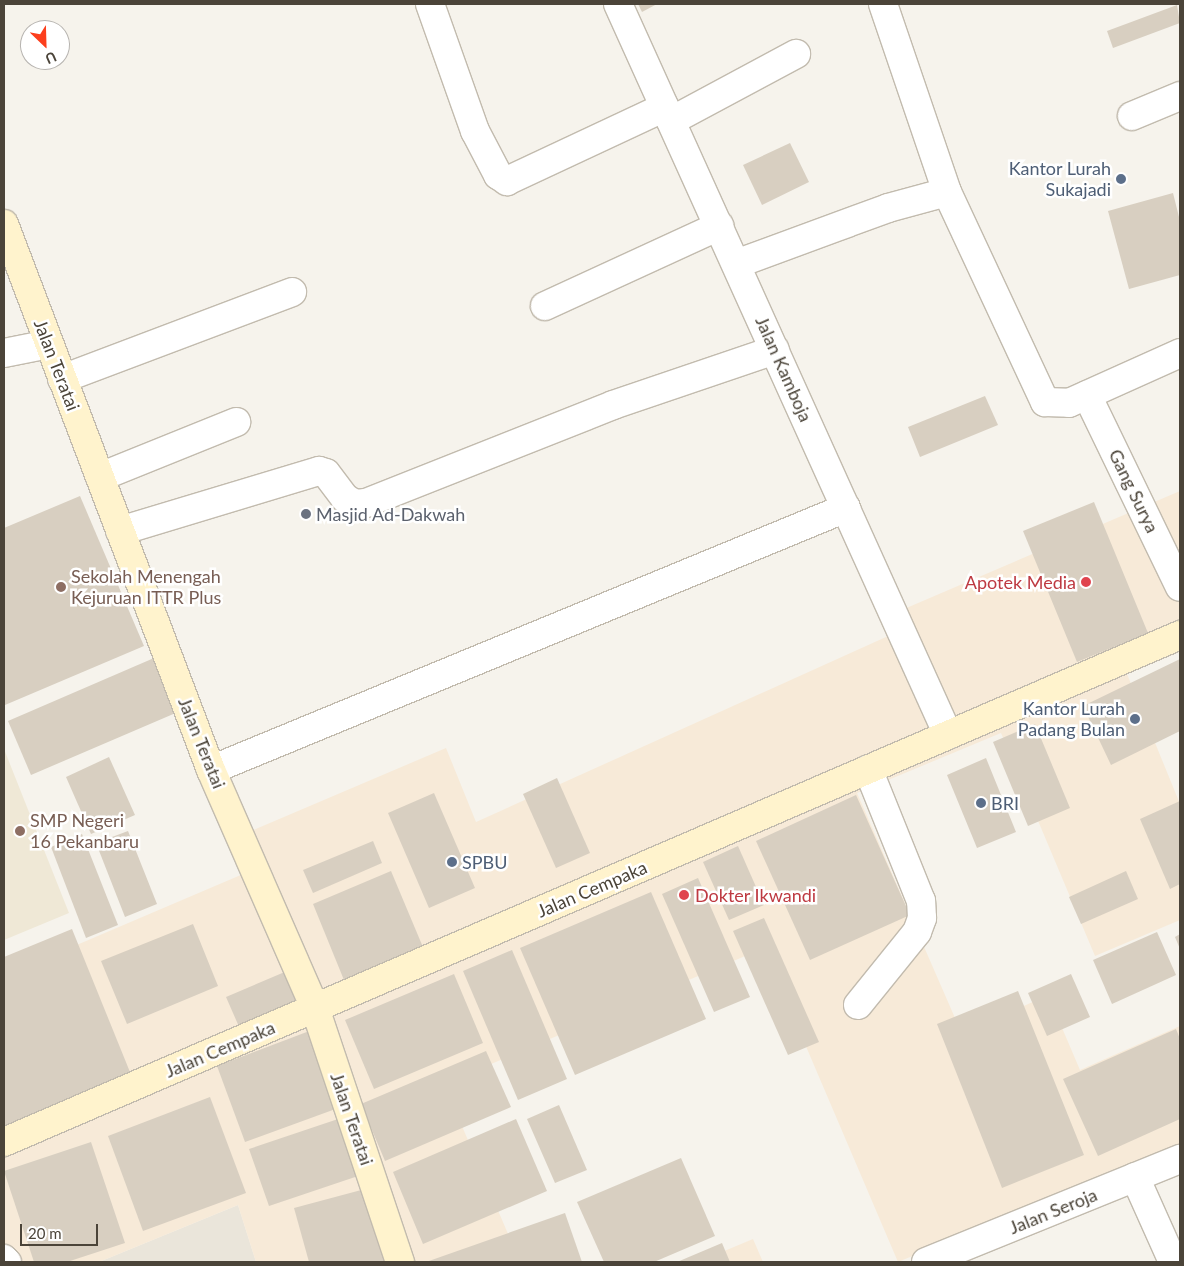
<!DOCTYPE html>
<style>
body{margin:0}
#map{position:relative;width:1184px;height:1266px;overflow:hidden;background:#f6f3ec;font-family:Lato,sans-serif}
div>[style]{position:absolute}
.residential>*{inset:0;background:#eae5da}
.commercial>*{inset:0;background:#f7ead8}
.education>*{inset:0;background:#efe8d6}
.building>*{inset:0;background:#d8cfc1}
.roads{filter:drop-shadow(1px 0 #c2bbae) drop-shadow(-1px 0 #c2bbae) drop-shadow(0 1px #c2bbae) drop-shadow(0 -1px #c2bbae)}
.street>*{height:28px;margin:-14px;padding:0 14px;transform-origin:14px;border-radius:14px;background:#fff}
.secondary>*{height:28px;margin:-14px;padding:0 14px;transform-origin:14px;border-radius:14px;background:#fff3cd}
.dots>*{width:14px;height:14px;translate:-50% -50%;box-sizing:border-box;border:2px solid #fff;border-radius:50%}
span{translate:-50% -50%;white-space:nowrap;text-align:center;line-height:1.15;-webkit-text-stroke:5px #fff;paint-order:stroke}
.service-label{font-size:18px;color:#4e5e75}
.right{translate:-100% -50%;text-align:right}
.left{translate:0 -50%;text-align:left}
.street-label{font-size:18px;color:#4b4439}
.worship-label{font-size:18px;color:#5b616d}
.education-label{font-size:18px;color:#785e54}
.health-label{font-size:18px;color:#be3a42}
.frame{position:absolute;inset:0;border:5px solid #4b4439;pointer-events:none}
.north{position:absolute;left:20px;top:20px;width:50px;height:50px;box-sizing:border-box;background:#fff;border:1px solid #b7b4b0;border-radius:50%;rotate:156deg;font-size:14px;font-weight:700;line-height:20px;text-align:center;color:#4b4439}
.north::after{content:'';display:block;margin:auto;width:18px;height:22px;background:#fc3f1d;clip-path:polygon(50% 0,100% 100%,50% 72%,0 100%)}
.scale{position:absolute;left:20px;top:1224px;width:78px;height:22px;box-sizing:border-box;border:2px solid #4b4439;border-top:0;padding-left:6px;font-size:15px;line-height:18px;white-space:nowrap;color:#4b4439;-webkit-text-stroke:4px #fff;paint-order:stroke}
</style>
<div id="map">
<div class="residential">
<div style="clip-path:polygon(238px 1205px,256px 1262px,99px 1262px)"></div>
</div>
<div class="commercial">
<div style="clip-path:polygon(1180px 491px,1180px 652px,1127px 674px,1180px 804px,1180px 920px,1095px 956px,1001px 733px,857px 793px,962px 1034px,1048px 995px,1080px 1070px,1180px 1026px,1180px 1145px,898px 1262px,764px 948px,444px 1084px,520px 1262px,256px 1262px,238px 1205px,99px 1262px,4px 1262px,4px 976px,257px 868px,244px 834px,446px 748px,476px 822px,897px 632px,890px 615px)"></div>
<div style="clip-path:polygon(753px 1239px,763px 1262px,698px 1262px)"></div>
</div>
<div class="education">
<div style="clip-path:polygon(4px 749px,69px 913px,4px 940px)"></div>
</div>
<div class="building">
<div style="clip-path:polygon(638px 4px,657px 4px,642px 12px)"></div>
<div style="clip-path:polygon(1177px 5px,1180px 23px,1113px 48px,1107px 31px)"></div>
<div style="clip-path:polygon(790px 143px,809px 182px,762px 205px,743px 165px)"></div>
<div style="clip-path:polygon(1173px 193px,1180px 221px,1180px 275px,1129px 289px,1108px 211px)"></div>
<div style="clip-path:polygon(985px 396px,998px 425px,920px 457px,908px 427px)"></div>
<div style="clip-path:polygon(80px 496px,144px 646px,5px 705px,4px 528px)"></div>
<div style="clip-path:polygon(1094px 502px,1148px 633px,1077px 662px,1023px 531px)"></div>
<div style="clip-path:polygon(154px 658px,178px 712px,31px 775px,8px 721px)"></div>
<div style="clip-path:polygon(1180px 659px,1180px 731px,1111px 765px,1083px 706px)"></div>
<div style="clip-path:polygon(1035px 724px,1070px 808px,1028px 826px,993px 742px)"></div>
<div style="clip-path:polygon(109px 757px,135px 815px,91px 834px,66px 777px)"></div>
<div style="clip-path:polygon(986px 758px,1016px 832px,977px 848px,947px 775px)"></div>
<div style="clip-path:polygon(557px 778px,590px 853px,556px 868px,523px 794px)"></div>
<div style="clip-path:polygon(434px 793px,475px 888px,429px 908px,388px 813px)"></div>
<div style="clip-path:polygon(856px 795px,910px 915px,810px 960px,756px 841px)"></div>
<div style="clip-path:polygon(1180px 801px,1180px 884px,1170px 889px,1140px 819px)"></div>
<div style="clip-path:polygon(128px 831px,157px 904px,125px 917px,96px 843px)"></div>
<div style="clip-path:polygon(82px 834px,118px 925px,86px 938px,51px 847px)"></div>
<div style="clip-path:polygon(373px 841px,382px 863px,313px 893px,303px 870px)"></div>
<div style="clip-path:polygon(738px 846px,764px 905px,729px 920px,703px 862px)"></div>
<div style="clip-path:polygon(391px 871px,425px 952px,346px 985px,313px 904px)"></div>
<div style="clip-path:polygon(1126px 871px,1138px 899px,1081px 924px,1069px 897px)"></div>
<div style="clip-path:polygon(698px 878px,750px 997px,714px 1012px,662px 894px)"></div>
<div style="clip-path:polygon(651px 892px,706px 1019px,575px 1075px,520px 948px)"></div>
<div style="clip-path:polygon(764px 918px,819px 1042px,788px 1055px,733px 931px)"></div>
<div style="clip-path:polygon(193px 924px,218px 986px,127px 1024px,101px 961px)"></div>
<div style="clip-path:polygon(72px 929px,132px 1077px,4px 1129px,4px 957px)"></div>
<div style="clip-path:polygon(1157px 932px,1176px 975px,1112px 1004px,1093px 960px)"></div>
<div style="clip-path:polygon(1180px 934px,1180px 949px,1175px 937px)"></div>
<div style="clip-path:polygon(512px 950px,567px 1079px,518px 1100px,463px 971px)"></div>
<div style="clip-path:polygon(287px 971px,300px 1003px,240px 1029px,226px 997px)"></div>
<div style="clip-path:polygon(454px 974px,483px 1043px,374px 1089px,345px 1020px)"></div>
<div style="clip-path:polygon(1071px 974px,1090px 1017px,1047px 1036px,1028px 993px)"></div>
<div style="clip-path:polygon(1018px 991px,1084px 1155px,1002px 1188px,937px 1024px)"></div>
<div style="clip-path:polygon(1176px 1029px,1180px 1039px,1180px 1119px,1098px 1156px,1063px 1079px)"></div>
<div style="clip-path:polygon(312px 1030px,341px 1107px,245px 1142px,217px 1066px)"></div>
<div style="clip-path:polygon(486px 1051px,511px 1107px,385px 1161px,361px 1104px)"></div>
<div style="clip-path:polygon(210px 1097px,246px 1193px,143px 1231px,108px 1136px)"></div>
<div style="clip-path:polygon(559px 1105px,587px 1170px,555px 1183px,527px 1119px)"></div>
<div style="clip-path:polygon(344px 1117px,364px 1174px,269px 1206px,249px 1149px)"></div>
<div style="clip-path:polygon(516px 1119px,547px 1191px,423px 1244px,393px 1172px)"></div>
<div style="clip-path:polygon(91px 1142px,125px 1243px,67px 1262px,34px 1262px,4px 1171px)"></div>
<div style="clip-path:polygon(681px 1158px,715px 1236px,654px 1262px,604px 1262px,577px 1202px)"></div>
<div style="clip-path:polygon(365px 1189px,385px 1262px,309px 1262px,294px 1208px)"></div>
<div style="clip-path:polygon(565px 1213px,582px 1262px,426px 1262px)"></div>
<div style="clip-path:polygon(722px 1243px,730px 1262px,677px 1262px)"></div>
</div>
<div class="roads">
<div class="street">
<div style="left:430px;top:4px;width:135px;rotate:70.5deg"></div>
<div style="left:475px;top:131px;width:50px;rotate:62.4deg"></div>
<div style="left:498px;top:175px;width:11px;rotate:34deg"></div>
<div style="left:507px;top:181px;width:174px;rotate:-25.1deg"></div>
<div style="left:618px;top:4px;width:802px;rotate:65.7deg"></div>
<div style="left:883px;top:4px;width:199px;rotate:71.2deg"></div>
<div style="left:947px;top:192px;width:232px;rotate:65deg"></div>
<div style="left:1045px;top:402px;width:24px;rotate:2deg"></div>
<div style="left:1069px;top:403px;width:122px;rotate:-24.2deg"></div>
<div style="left:1132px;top:116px;width:52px;rotate:-22.6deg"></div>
<div style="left:671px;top:121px;width:142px;rotate:-28.2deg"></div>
<div style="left:736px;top:264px;width:162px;rotate:-20.2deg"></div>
<div style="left:888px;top:208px;width:61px;rotate:-15.2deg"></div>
<div style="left:545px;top:306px;width:192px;rotate:-24.7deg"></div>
<div style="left:4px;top:353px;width:46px;rotate:-11.3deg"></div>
<div style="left:62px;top:379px;width:246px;rotate:-20.7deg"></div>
<div style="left:1087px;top:395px;width:213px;rotate:64.2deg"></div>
<div style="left:100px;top:477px;width:147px;rotate:-22deg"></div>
<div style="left:120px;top:531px;width:208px;rotate:-16.8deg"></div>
<div style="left:319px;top:471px;width:7px;rotate:16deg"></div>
<div style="left:326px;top:473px;width:31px;rotate:53deg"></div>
<div style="left:345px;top:498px;width:12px;rotate:31deg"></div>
<div style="left:355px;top:504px;width:11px;rotate:-5deg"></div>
<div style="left:366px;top:503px;width:266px;rotate:-21.6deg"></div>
<div style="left:613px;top:405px;width:171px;rotate:-18.8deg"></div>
<div style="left:211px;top:770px;width:687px;rotate:-22.42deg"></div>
<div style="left:858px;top:1005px;width:94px;rotate:-51.1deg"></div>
<div style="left:917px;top:932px;width:15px;rotate:-70deg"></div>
<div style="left:922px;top:918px;width:17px;rotate:-93deg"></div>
<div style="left:921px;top:901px;width:142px;rotate:-111.9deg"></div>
<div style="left:1135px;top:1177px;width:93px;rotate:65.9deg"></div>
<div style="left:4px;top:1259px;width:4px;rotate:45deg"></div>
<div style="left:926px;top:1262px;width:274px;rotate:-22.1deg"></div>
</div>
<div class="secondary">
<div style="left:4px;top:224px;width:584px;rotate:69.24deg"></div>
<div style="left:211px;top:770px;width:260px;rotate:66.4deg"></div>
<div style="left:315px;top:1008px;width:268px;rotate:71.5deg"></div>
<div style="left:4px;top:1142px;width:1281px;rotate:-23.32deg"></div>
</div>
</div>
<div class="dots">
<div style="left:1121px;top:179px;background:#5c6f8a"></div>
<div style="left:306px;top:514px;background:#6b7280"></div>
<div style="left:1086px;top:582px;background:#e0444e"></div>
<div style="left:61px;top:587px;background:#8d6e63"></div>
<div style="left:1135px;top:719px;background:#5c6f8a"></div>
<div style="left:981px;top:803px;background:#5c6f8a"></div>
<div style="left:20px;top:831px;background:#8d6e63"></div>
<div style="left:452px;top:862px;background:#5c6f8a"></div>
<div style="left:684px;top:895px;background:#e0444e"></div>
</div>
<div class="service-label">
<span class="right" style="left:1111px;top:179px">Kantor Lurah<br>Sukajadi</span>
<span class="right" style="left:1125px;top:719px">Kantor Lurah<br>Padang Bulan</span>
<span class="left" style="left:991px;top:803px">BRI</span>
<span class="left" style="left:462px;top:862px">SPBU</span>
</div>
<div class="street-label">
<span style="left:57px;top:365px;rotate:69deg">Jalan Teratai</span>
<span style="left:784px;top:369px;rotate:66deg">Jalan Kamboja</span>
<span style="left:1134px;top:491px;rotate:64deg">Gang Surya</span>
<span style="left:202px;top:743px;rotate:68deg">Jalan Teratai</span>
<span style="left:592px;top:889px;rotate:-23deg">Jalan Cempaka</span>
<span style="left:220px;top:1049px;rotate:-23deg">Jalan Cempaka</span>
<span style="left:352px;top:1119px;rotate:71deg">Jalan Teratai</span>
<span style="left:1053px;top:1211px;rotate:-22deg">Jalan Seroja</span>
</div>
<div class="worship-label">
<span class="left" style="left:316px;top:514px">Masjid Ad-Dakwah</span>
</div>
<div class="education-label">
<span class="left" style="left:71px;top:587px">Sekolah Menengah<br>Kejuruan ITTR Plus</span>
<span class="left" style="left:30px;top:831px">SMP Negeri<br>16 Pekanbaru</span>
</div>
<div class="health-label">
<span class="right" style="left:1076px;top:582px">Apotek Media</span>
<span class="left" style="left:695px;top:895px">Dokter Ikwandi</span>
</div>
<div class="frame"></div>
<div class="north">U</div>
<div class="scale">20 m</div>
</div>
